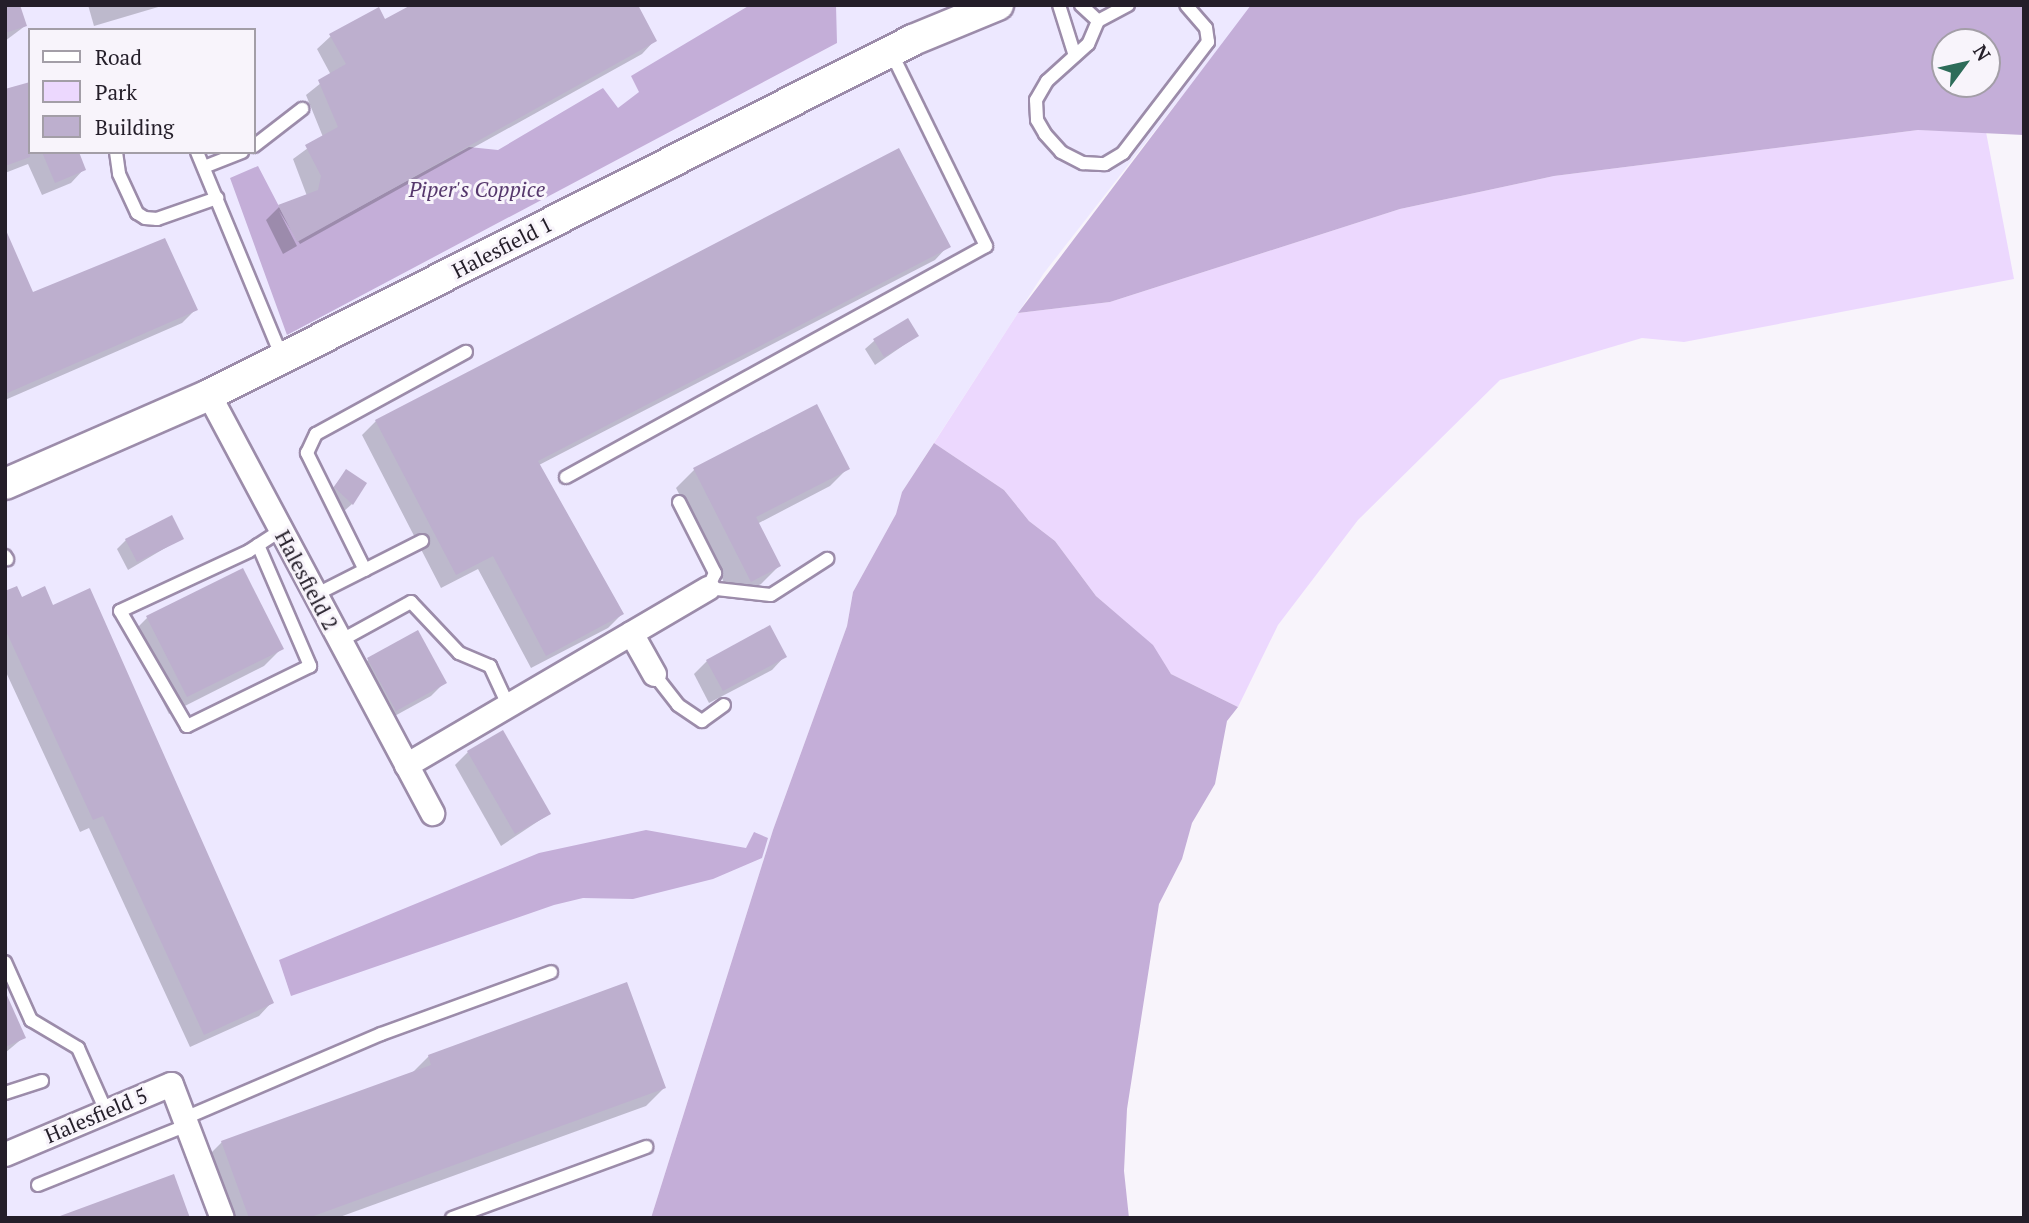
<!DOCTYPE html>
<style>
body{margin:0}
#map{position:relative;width:2029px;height:1223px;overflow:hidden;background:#f8f4fb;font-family:"PT Serif",serif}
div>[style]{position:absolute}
.industrial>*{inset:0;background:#ede8ff}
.green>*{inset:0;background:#ecd8fe}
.forest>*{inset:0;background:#c4aed8}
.shadow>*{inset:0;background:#0003}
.building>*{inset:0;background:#bdafce}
.roads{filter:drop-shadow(2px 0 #9c8caa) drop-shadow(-2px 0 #9c8caa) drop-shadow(0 2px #9c8caa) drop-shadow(0 -2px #9c8caa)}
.service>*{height:12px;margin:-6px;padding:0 6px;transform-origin:6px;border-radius:6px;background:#fff}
.minor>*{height:23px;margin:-11.5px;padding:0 11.5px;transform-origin:11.5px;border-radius:11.5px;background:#fff}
.tertiary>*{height:30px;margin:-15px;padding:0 15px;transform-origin:15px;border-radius:15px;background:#fff}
span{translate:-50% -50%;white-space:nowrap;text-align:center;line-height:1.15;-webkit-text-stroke:6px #f8f4fb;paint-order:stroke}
.park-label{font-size:21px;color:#55376c;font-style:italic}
.street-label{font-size:21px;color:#241e29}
.frame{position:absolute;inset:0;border:7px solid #241e29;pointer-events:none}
.legend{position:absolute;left:28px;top:28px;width:228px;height:126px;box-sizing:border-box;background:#f8f4fb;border:2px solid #a39ea7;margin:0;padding:9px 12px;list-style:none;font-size:21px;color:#241e29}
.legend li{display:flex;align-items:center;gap:14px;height:35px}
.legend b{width:35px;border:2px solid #a39ea7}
.north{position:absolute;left:1931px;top:28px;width:70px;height:70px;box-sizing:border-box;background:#f8f4fb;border:2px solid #a39ea7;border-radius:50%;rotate:57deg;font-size:19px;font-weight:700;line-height:28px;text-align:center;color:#241e29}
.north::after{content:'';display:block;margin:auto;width:24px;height:32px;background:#2d6c59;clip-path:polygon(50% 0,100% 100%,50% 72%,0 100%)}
</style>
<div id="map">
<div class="industrial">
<div style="clip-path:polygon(evenodd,5px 5px,1253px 5px,1044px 273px,902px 492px,896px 514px,853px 592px,847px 626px,773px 830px,651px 1218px,5px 1218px,5px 5px,30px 30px,254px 30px,254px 152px,30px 152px,30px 30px)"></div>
</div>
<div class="green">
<div style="clip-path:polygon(1918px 130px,1986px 132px,2014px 279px,1684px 342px,1642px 338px,1500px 380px,1358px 520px,1278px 625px,1238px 707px,1171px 674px,1152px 645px,1096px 596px,1055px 541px,1029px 521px,1004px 490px,934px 443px,1018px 313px,1110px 302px,1400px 209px,1554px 176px)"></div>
</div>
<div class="forest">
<div style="clip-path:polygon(750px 5px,836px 5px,837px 43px,287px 335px,230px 178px,258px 166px,297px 241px,469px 147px,498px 150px,603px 88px,618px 108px,639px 92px,631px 76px)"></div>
<div style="clip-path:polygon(evenodd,1251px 5px,2024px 5px,2024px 135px,1918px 130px,1554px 176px,1400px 209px,1110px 302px,1018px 313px,1251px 5px,1945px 42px,1987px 42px,1987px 84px,1945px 84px,1945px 42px)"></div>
<div style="clip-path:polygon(934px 443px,1004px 490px,1029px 521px,1055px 541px,1096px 596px,1153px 645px,1171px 674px,1238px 707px,1227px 721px,1215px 784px,1192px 823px,1182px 859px,1159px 904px,1127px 1109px,1124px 1171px,1129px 1218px,651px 1218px,773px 830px,847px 626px,853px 592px,896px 514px,902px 492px)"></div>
<div style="clip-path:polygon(646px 830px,746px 848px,754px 832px,768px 838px,762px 858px,713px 879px,633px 899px,583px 898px,554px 905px,291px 996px,279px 960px,539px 853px)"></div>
</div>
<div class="shadow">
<div style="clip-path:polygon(5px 5px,25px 26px,5px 41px)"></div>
<div style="clip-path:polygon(88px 5px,165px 5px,94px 26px)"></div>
<div style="clip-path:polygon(384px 22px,655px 40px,642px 54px,300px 244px,279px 211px,297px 246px,283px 254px,266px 220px,279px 207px,307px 196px,293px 159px,323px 137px,306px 95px,331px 75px,317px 49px,331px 36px)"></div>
<div style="clip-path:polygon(5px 91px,30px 152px,77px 152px,84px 169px,71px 183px,42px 195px,28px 164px,5px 173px)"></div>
<div style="clip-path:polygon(898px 150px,948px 246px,935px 260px,539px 465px,622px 614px,608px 628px,531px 668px,478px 569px,441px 588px,362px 435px,376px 421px)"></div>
<div style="clip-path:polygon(5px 232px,33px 295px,195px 310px,182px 323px,5px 400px)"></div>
<div style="clip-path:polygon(917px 336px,875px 365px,865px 349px,874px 341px)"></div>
<div style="clip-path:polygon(817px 407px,848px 468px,830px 486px,757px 524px,779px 566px,761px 584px,732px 598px,676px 488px,694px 470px)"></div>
<div style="clip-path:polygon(346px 471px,352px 504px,343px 512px,326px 497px)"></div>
<div style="clip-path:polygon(182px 538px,128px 570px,117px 549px,126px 540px)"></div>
<div style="clip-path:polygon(5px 593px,52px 607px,272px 1002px,259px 1016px,190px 1047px,89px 828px,80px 832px,5px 670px)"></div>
<div style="clip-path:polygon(147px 618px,282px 648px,264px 666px,169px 714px,129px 636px)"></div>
<div style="clip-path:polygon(785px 656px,772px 670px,709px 703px,694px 674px,707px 661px)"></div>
<div style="clip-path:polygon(368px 660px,444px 683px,431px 696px,382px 723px,355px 673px)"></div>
<div style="clip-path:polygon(468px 752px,549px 814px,501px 846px,455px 765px)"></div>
<div style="clip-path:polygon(5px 995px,24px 1037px,5px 1053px)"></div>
<div style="clip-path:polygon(429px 1056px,664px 1088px,646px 1106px,337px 1218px,225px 1218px,204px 1160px,222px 1142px,411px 1074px)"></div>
</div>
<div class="building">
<div style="clip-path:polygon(5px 5px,20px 5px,27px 26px,5px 33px)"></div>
<div style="clip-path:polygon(411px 5px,638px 5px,657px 41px,297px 242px,278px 205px,318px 190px,321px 176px,305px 145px,338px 127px,318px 80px,346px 64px,329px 34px,379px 7px,385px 19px)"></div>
<div style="clip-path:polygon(30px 82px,30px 157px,5px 166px,5px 89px)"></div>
<div style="clip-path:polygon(899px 148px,951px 247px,538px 461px,624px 614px,546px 656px,493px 556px,456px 575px,375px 420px)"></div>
<div style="clip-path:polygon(42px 152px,79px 152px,86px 170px,55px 183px)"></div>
<div style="clip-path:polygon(5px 228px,33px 292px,165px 238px,198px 310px,5px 394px)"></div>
<div style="clip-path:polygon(908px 318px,919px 336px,884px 357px,873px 339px)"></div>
<div style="clip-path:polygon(817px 404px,850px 469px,756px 517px,781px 566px,751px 582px,693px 468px)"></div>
<div style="clip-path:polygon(346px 469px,367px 483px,353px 505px,334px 487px)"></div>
<div style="clip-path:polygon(172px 515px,184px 539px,137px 562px,125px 539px)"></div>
<div style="clip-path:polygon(243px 568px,284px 649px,187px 697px,146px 616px)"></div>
<div style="clip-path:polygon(17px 586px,22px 597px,45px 586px,53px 605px,90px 588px,274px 1003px,204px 1035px,103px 816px,93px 820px,5px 629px,5px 591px)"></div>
<div style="clip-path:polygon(770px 625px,787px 657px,723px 691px,706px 660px)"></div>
<div style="clip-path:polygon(418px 630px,447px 683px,396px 711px,367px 658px)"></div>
<div style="clip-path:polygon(503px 730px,551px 814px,515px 834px,467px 751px)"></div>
<div style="clip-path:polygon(627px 982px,666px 1088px,308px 1218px,249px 1218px,221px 1141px,431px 1065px,428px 1055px)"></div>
<div style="clip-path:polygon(5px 991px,26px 1038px,5px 1047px)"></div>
<div style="clip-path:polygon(174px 1174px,190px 1218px,60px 1218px,60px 1216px)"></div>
</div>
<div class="roads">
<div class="service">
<div style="left:1059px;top:5px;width:53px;rotate:72.6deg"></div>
<div style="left:1081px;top:5px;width:23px;rotate:43deg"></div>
<div style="left:1128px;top:5px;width:34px;rotate:152deg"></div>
<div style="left:1098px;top:21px;width:25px;rotate:113deg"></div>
<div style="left:1088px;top:44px;width:55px;rotate:137.9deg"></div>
<div style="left:1047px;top:81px;width:22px;rotate:120deg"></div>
<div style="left:1036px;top:100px;width:20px;rotate:87deg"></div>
<div style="left:1037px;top:120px;width:16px;rotate:60deg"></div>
<div style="left:1045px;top:134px;width:24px;rotate:48deg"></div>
<div style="left:1061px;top:152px;width:25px;rotate:27deg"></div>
<div style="left:1083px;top:163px;width:22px;rotate:3deg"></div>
<div style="left:1105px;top:164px;width:21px;rotate:-31deg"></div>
<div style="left:1123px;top:153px;width:140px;rotate:-52.6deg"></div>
<div style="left:1208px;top:42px;width:14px;rotate:-98deg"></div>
<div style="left:1206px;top:28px;width:30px;rotate:-131deg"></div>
<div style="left:254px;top:146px;width:61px;rotate:-37.6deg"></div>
<div style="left:116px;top:152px;width:22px;rotate:82deg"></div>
<div style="left:119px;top:174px;width:43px;rotate:65.2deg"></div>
<div style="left:137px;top:213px;width:9px;rotate:32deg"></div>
<div style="left:145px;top:218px;width:12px;rotate:5deg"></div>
<div style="left:157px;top:219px;width:64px;rotate:-19.3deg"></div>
<div style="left:197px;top:152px;width:222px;rotate:67.5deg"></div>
<div style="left:204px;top:167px;width:41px;rotate:-21.5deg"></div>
<div style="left:566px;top:477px;width:479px;rotate:-28.8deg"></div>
<div style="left:986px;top:246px;width:216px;rotate:-116.1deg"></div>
<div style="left:679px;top:502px;width:80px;rotate:63.1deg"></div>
<div style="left:715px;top:573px;width:17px;rotate:115deg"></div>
<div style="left:708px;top:588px;width:63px;rotate:6.3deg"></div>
<div style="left:771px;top:595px;width:67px;rotate:-32.7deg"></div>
<div style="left:258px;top:545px;width:132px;rotate:66.7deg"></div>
<div style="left:310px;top:666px;width:137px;rotate:154deg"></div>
<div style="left:187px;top:726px;width:133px;rotate:-120.2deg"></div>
<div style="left:120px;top:611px;width:142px;rotate:-24.9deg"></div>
<div style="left:249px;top:551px;width:38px;rotate:-33deg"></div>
<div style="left:5px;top:556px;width:4px;rotate:56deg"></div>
<div style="left:365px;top:570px;width:131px;rotate:-116.4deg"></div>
<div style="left:307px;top:453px;width:21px;rotate:-65deg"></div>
<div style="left:316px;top:434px;width:171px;rotate:-28.7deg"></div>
<div style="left:315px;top:595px;width:120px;rotate:-26.8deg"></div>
<div style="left:340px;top:641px;width:81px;rotate:-28.8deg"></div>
<div style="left:411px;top:602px;width:70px;rotate:46.7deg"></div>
<div style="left:459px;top:653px;width:34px;rotate:23deg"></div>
<div style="left:490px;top:666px;width:43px;rotate:65.2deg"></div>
<div style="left:654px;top:674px;width:39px;rotate:52deg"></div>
<div style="left:678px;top:705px;width:29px;rotate:34deg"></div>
<div style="left:702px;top:721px;width:27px;rotate:-36deg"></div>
<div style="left:5px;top:962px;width:64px;rotate:65.9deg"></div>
<div style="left:31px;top:1020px;width:55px;rotate:30.8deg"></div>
<div style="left:78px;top:1048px;width:69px;rotate:66deg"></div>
<div style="left:5px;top:1093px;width:39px;rotate:-18deg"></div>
<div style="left:185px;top:1118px;width:213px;rotate:-23.2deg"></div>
<div style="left:381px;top:1034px;width:181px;rotate:-20deg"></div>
<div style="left:38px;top:1185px;width:161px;rotate:-21.9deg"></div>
<div style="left:452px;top:1218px;width:207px;rotate:-20.1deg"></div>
</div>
<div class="minor">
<div style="left:209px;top:395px;width:474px;rotate:61.9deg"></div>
<div style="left:631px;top:633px;width:47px;rotate:60.7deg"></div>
<div style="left:406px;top:765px;width:350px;rotate:-30.4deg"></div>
<div style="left:5px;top:1154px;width:180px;rotate:-22.9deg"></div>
<div style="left:171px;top:1084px;width:143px;rotate:69.2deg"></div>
</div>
<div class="tertiary">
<div style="left:5px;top:484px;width:223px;rotate:-23.6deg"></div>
<div style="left:209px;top:395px;width:788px;rotate:-26.76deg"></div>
<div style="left:913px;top:40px;width:92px;rotate:-22.4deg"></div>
</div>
</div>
<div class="park-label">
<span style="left:477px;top:189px">Piper's Coppice</span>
</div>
<div class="street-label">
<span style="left:502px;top:247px;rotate:-27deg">Halesfield 1</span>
<span style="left:307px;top:580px;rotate:62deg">Halesfield 2</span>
<span style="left:96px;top:1115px;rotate:-23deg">Halesfield 5</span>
</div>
<div class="frame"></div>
<ul class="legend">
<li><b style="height:9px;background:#fff"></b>Road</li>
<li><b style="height:19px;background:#ecd8fe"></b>Park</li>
<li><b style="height:19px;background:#bdafce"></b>Building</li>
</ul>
<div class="north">N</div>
</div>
